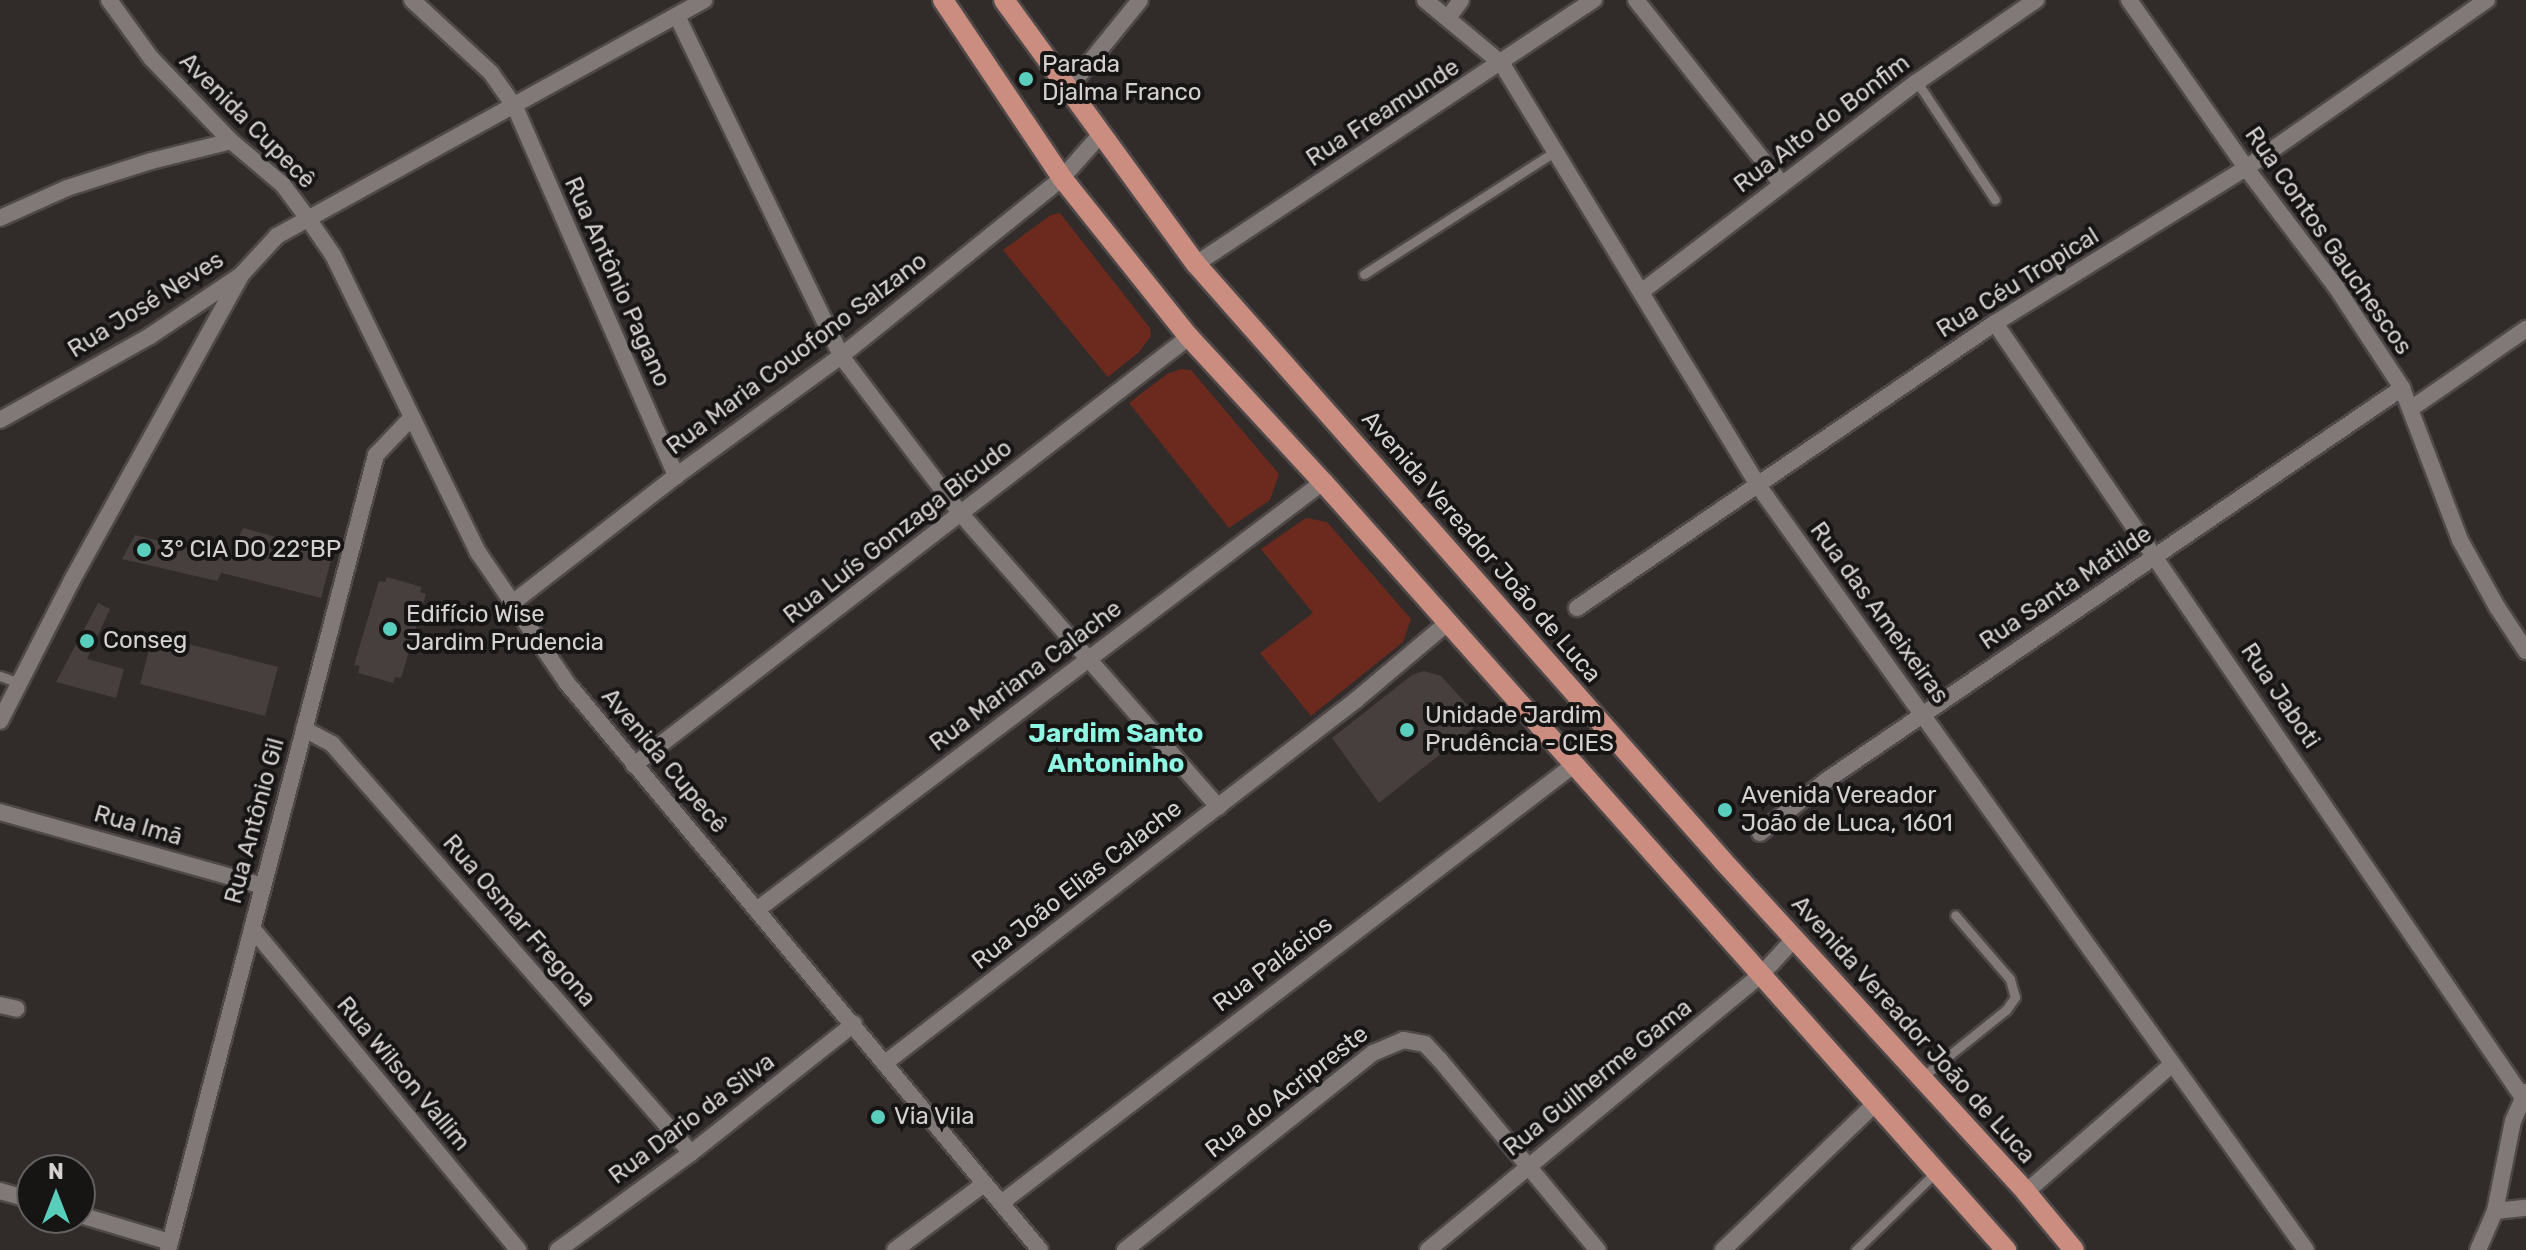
<!DOCTYPE html>
<meta charset="utf-8">
<style>
body{margin:0}
#map{position:relative;width:2526px;height:1250px;overflow:hidden;background:#312b2a;font-family:Rubik,sans-serif}
div>[style]{position:absolute}
.green>*{inset:0;background:#6c2a1f}
.building>*{inset:0;background:#463f3e}
.roads{filter:drop-shadow(2px 0 #4e4948) drop-shadow(-2px 0 #4e4948) drop-shadow(0 2px #4e4948) drop-shadow(0 -2px #4e4948)}
.service>*{height:9px;margin:-4.5px;padding:0 4.5px;transform-origin:4.5px;border-radius:4.5px;background:#807977}
.minor>*{height:16px;margin:-8px;padding:0 8px;transform-origin:8px;border-radius:8px;background:#807977}
.tertiary>*{height:16px;margin:-8px;padding:0 8px;transform-origin:8px;border-radius:8px;background:#807977}
.primary>*{height:20px;margin:-10px;padding:0 10px;transform-origin:10px;border-radius:10px;background:#cb8d80}
.dots>*{width:22px;height:22px;translate:-50% -50%;box-sizing:border-box;border:4px solid #171414;border-radius:50%}
span{translate:-50% -50%;white-space:nowrap;text-align:center;line-height:1.15;-webkit-text-stroke:8px #171414;paint-order:stroke}
.poi-label{font-size:24px;color:#d5d1d0}
.left{translate:0 -50%;text-align:left}
.street-label{font-size:24px;color:#d5d1d0}
.neighbourhood-label{font-size:26px;color:#8ff6e4;font-weight:700}
.north{position:absolute;left:16px;top:1154px;width:80px;height:80px;box-sizing:border-box;background:#171414;border:2px solid #63605f;border-radius:50%;rotate:0deg;font-size:22px;font-weight:700;line-height:32px;text-align:center;color:#d5d1d0}
.north::after{content:'';display:block;margin:auto;width:28px;height:36px;background:#5acebc;clip-path:polygon(50% 0,100% 100%,50% 72%,0 100%)}
</style>
<div id="map">
<div class="green">
<div style="clip-path:polygon(1060px 213px,1150px 328px,1151px 336px,1139px 352px,1108px 377px,1003px 250px,1051px 215px)"></div>
<div style="clip-path:polygon(1181px 369px,1191px 370px,1279px 474px,1270px 500px,1229px 528px,1129px 403px,1167px 374px)"></div>
<div style="clip-path:polygon(1306px 518px,1327px 522px,1411px 619px,1403px 642px,1311px 716px,1260px 653px,1313px 613px,1261px 549px)"></div>
</div>
<div class="building">
<div style="clip-path:polygon(243px 528px,333px 553px,321px 598px,222px 573px,224px 568px,217px 581px,122px 559px,135px 535px,229px 558px)"></div>
<div style="clip-path:polygon(387px 577px,422px 587px,420px 592px,426px 594px,401px 678px,395px 677px,393px 683px,358px 673px,360px 666px,354px 665px,379px 581px,385px 582px)"></div>
<div style="clip-path:polygon(98px 603px,110px 609px,87px 659px,124px 669px,116px 698px,56px 682px)"></div>
<div style="clip-path:polygon(153px 635px,278px 667px,265px 716px,140px 684px)"></div>
<div style="clip-path:polygon(1424px 671px,1441px 676px,1482px 721px,1379px 803px,1332px 738px,1412px 675px)"></div>
</div>
<div class="roads">
<div class="service">
<div style="left:1917px;top:82px;width:141px;rotate:56.5deg"></div>
<div style="left:1364px;top:274px;width:226px;rotate:-32.7deg"></div>
<div style="left:0;top:676px;width:20px;rotate:20deg"></div>
<div style="left:1921px;top:1078px;width:109px;rotate:-38.7deg"></div>
<div style="left:2006px;top:1010px;width:16px;rotate:-55deg"></div>
<div style="left:2015px;top:997px;width:19px;rotate:-106deg"></div>
<div style="left:2010px;top:979px;width:84px;rotate:-130.7deg"></div>
<div style="left:1856px;top:1250px;width:112px;rotate:-44.3deg"></div>
</div>
<div class="minor">
<div style="left:109px;top:0;width:72px;rotate:54.1deg"></div>
<div style="left:151px;top:58px;width:115px;rotate:46.1deg"></div>
<div style="left:231px;top:141px;width:68px;rotate:40.2deg"></div>
<div style="left:283px;top:185px;width:44px;rotate:53.4deg"></div>
<div style="left:412px;top:0;width:108px;rotate:42.7deg"></div>
<div style="left:491px;top:73px;width:42px;rotate:54.8deg"></div>
<div style="left:515px;top:107px;width:403px;rotate:66.4deg"></div>
<div style="left:1425px;top:0;width:100px;rotate:39.7deg"></div>
<div style="left:1502px;top:64px;width:491px;rotate:58.7deg"></div>
<div style="left:1757px;top:484px;width:942px;rotate:54.37deg"></div>
<div style="left:1636px;top:0;width:235px;rotate:51.6deg"></div>
<div style="left:2129px;top:0;width:205px;rotate:55.1deg"></div>
<div style="left:2246px;top:168px;width:149px;rotate:52.9deg"></div>
<div style="left:2336px;top:287px;width:121px;rotate:56.8deg"></div>
<div style="left:2402px;top:388px;width:163px;rotate:69.1deg"></div>
<div style="left:2460px;top:540px;width:77px;rotate:61.1deg"></div>
<div style="left:2497px;top:607px;width:53px;rotate:56.6deg"></div>
<div style="left:1448px;top:18px;width:22px;rotate:-54deg"></div>
<div style="left:1068px;top:89px;width:114px;rotate:-51deg"></div>
<div style="left:0;top:218px;width:73px;rotate:-24.1deg"></div>
<div style="left:67px;top:188px;width:88px;rotate:-17.8deg"></div>
<div style="left:151px;top:161px;width:82px;rotate:-14deg"></div>
<div style="left:1196px;top:264px;width:478px;rotate:-33.6deg"></div>
<div style="left:1641px;top:292px;width:347px;rotate:-37.3deg"></div>
<div style="left:1917px;top:82px;width:145px;rotate:-34.6deg"></div>
<div style="left:1995px;top:323px;width:936px;rotate:55.72deg"></div>
<div style="left:2412px;top:408px;width:139px;rotate:-34.7deg"></div>
<div style="left:511px;top:604px;width:209px;rotate:-37.8deg"></div>
<div style="left:676px;top:476px;width:204px;rotate:-36deg"></div>
<div style="left:841px;top:356px;width:198px;rotate:52.8deg"></div>
<div style="left:961px;top:514px;width:390px;rotate:48.7deg"></div>
<div style="left:1577px;top:608px;width:506px;rotate:-34.29deg"></div>
<div style="left:1995px;top:323px;width:295px;rotate:-31.7deg"></div>
<div style="left:2246px;top:168px;width:294px;rotate:-34.9deg"></div>
<div style="left:0;top:721px;width:156px;rotate:-62.9deg"></div>
<div style="left:71px;top:582px;width:351px;rotate:-61deg"></div>
<div style="left:304px;top:729px;width:32px;rotate:28deg"></div>
<div style="left:332px;top:744px;width:544px;rotate:48.72deg"></div>
<div style="left:634px;top:765px;width:701px;rotate:-37.64deg"></div>
<div style="left:0;top:812px;width:273px;rotate:15.7deg"></div>
<div style="left:1760px;top:833px;width:85px;rotate:-38.3deg"></div>
<div style="left:1827px;top:780px;width:696px;rotate:-34.28deg"></div>
<div style="left:758px;top:909px;width:708px;rotate:-37.08deg"></div>
<div style="left:252px;top:928px;width:418px;rotate:50.4deg"></div>
<div style="left:0;top:1005px;width:17px;rotate:13deg"></div>
<div style="left:885px;top:1063px;width:595px;rotate:-37.62deg"></div>
<div style="left:1356px;top:700px;width:119px;rotate:-40.2deg"></div>
<div style="left:0;top:1191px;width:33px;rotate:16deg"></div>
<div style="left:2026px;top:1192px;width:194px;rotate:-41.2deg"></div>
<div style="left:1001px;top:1203px;width:723px;rotate:-37.41deg"></div>
<div style="left:2495px;top:1211px;width:31px;rotate:-6deg"></div>
<div style="left:80px;top:1215px;width:94px;rotate:16.7deg"></div>
<div style="left:558px;top:1250px;width:165px;rotate:-36.1deg"></div>
<div style="left:691px;top:1153px;width:208px;rotate:-38.4deg"></div>
<div style="left:895px;top:1250px;width:111px;rotate:-36.6deg"></div>
<div style="left:1125px;top:1250px;width:317px;rotate:-38.5deg"></div>
<div style="left:1373px;top:1053px;width:33px;rotate:-23deg"></div>
<div style="left:1403px;top:1040px;width:22px;rotate:10deg"></div>
<div style="left:1425px;top:1044px;width:22px;rotate:47deg"></div>
<div style="left:1440px;top:1060px;width:247px;rotate:50.3deg"></div>
<div style="left:1428px;top:1250px;width:432px;rotate:-39.6deg"></div>
<div style="left:1761px;top:975px;width:49px;rotate:-47.5deg"></div>
<div style="left:1723px;top:1250px;width:212px;rotate:-43.9deg"></div>
<div style="left:2478px;top:1250px;width:43px;rotate:-66.4deg"></div>
<div style="left:2495px;top:1211px;width:92px;rotate:-78.7deg"></div>
<div style="left:2513px;top:1121px;width:32px;rotate:-66deg"></div>
</div>
<div class="tertiary">
<div style="left:677px;top:16px;width:377px;rotate:64.2deg"></div>
<div style="left:841px;top:356px;width:284px;rotate:-38.8deg"></div>
<div style="left:1062px;top:178px;width:60px;rotate:-48.4deg"></div>
<div style="left:309px;top:220px;width:42px;rotate:55.6deg"></div>
<div style="left:333px;top:255px;width:331px;rotate:64deg"></div>
<div style="left:478px;top:552px;width:158px;rotate:55.8deg"></div>
<div style="left:567px;top:683px;width:738px;rotate:50.16deg"></div>
<div style="left:0;top:420px;width:172px;rotate:-29.2deg"></div>
<div style="left:150px;top:336px;width:110px;rotate:-33.8deg"></div>
<div style="left:241px;top:275px;width:53px;rotate:-47.3deg"></div>
<div style="left:277px;top:236px;width:488px;rotate:-28.9deg"></div>
<div style="left:168px;top:1250px;width:822px;rotate:-75.34deg"></div>
<div style="left:376px;top:455px;width:52px;rotate:-46.5deg"></div>
</div>
<div class="primary">
<div style="left:943px;top:0;width:214px;rotate:56.2deg"></div>
<div style="left:1062px;top:178px;width:203px;rotate:51.4deg"></div>
<div style="left:1189px;top:337px;width:197px;rotate:47.3deg"></div>
<div style="left:1323px;top:482px;width:1028px;rotate:48.35deg"></div>
<div style="left:1004px;top:0;width:326px;rotate:54deg"></div>
<div style="left:1196px;top:264px;width:796px;rotate:48.56deg"></div>
<div style="left:1723px;top:861px;width:449px;rotate:47.5deg"></div>
<div style="left:2026px;top:1192px;width:75px;rotate:50.4deg"></div>
</div>
</div>
<div class="dots">
<div style="left:1026px;top:79px;background:#5acebc"></div>
<div style="left:144px;top:550px;background:#5acebc"></div>
<div style="left:390px;top:629px;background:#5acebc"></div>
<div style="left:87px;top:641px;background:#5acebc"></div>
<div style="left:1407px;top:730px;background:#5acebc"></div>
<div style="left:1725px;top:810px;background:#5acebc"></div>
<div style="left:878px;top:1117px;background:#5acebc"></div>
</div>
<div class="poi-label">
<span class="left" style="left:1042px;top:79px">Parada<br>Djalma Franco</span>
<span class="left" style="left:160px;top:550px">3° CIA DO 22°BP</span>
<span class="left" style="left:406px;top:629px">Edifício Wise<br>Jardim Prudencia</span>
<span class="left" style="left:103px;top:641px">Conseg</span>
<span class="left" style="left:1425px;top:730px">Unidade Jardim<br>Prudência - CIES</span>
<span class="left" style="left:1741px;top:810px">Avenida Vereador<br>João de Luca, 1601</span>
<span class="left" style="left:894px;top:1117px">Via Vila</span>
</div>
<div class="street-label">
<span style="left:1383px;top:113px;rotate:-33deg">Rua Freamunde</span>
<span style="left:247px;top:121px;rotate:45deg">Avenida Cupecê</span>
<span style="left:1822px;top:124px;rotate:-37deg">Rua Alto do Bonfim</span>
<span style="left:2328px;top:241px;rotate:55deg">Rua Contos Gauchescos</span>
<span style="left:617px;top:282px;rotate:66deg">Rua Antônio Pagano</span>
<span style="left:2018px;top:283px;rotate:-32deg">Rua Céu Tropical</span>
<span style="left:146px;top:305px;rotate:-32deg">Rua José Neves</span>
<span style="left:797px;top:354px;rotate:-37deg">Rua Maria Couofono Salzano</span>
<span style="left:898px;top:532px;rotate:-38deg">Rua Luís Gonzaga Bicudo</span>
<span style="left:1481px;top:547px;rotate:49deg">Avenida Vereador João de Luca</span>
<span style="left:2066px;top:588px;rotate:-34deg">Rua Santa Matilde</span>
<span style="left:1879px;top:613px;rotate:54deg">Rua das Ameixeiras</span>
<span style="left:1026px;top:676px;rotate:-37deg">Rua Mariana Calache</span>
<span style="left:2280px;top:696px;rotate:56deg">Rua Jaboti</span>
<span style="left:664px;top:761px;rotate:50deg">Avenida Cupecê</span>
<span style="left:255px;top:821px;rotate:-75deg">Rua Antônio Gil</span>
<span style="left:138px;top:826px;rotate:16deg">Rua Imã</span>
<span style="left:1077px;top:885px;rotate:-38deg">Rua João Elias Calache</span>
<span style="left:519px;top:921px;rotate:49deg">Rua Osmar Fregona</span>
<span style="left:1273px;top:964px;rotate:-37deg">Rua Palácios</span>
<span style="left:1913px;top:1030px;rotate:48deg">Avenida Vereador João de Luca</span>
<span style="left:403px;top:1074px;rotate:50deg">Rua Wilson Vallim</span>
<span style="left:1598px;top:1078px;rotate:-39deg">Rua Guilherme Gama</span>
<span style="left:1287px;top:1092px;rotate:-38deg">Rua do Acripreste</span>
<span style="left:692px;top:1119px;rotate:-37deg">Rua Dario da Silva</span>
</div>
<div class="neighbourhood-label">
<span style="left:1116px;top:749px">Jardim Santo<br>Antoninho</span>
</div>
<div class="north">N</div>
</div>
